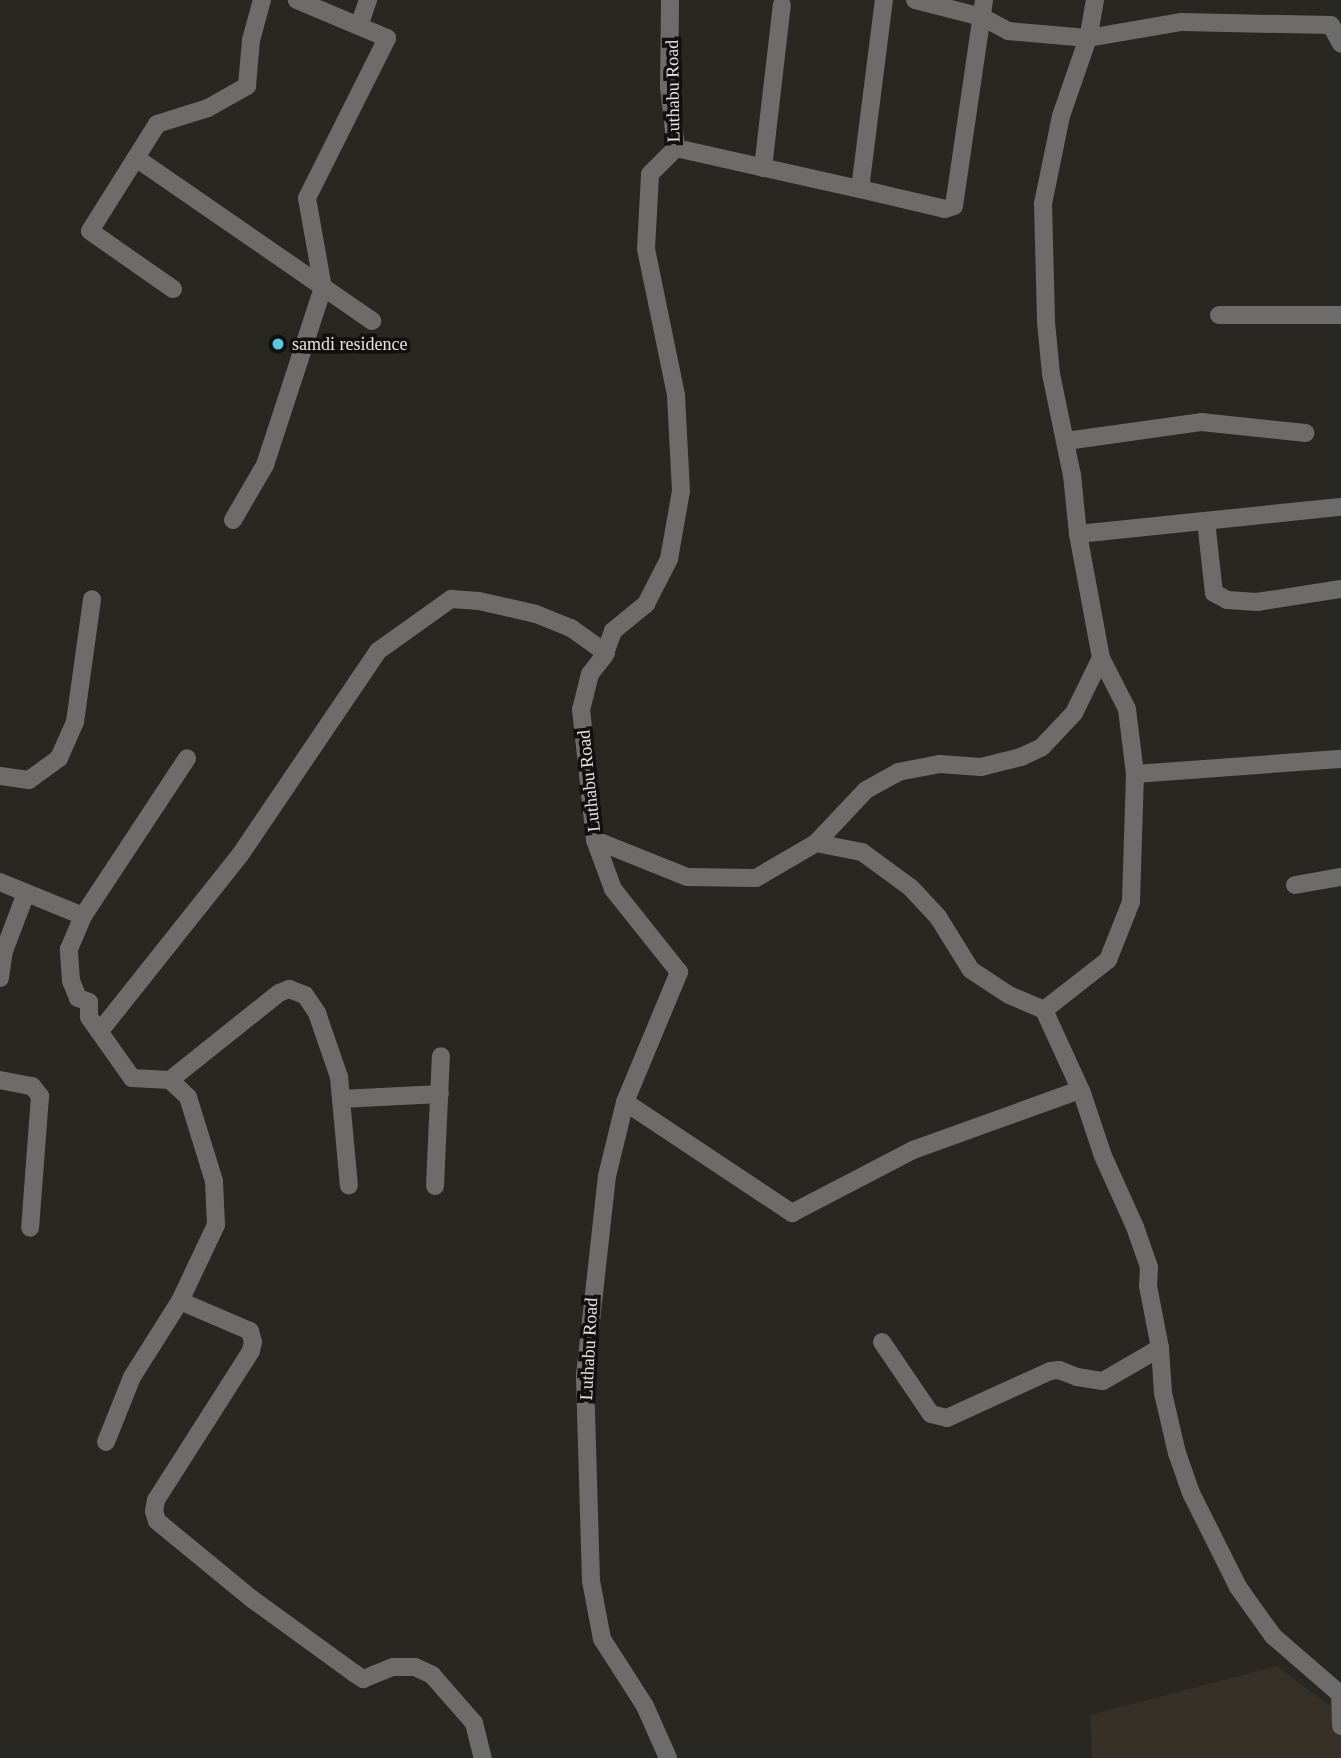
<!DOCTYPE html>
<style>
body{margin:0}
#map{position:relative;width:1341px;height:1758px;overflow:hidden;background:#292722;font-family:Georgia,serif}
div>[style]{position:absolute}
.built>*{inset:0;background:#363027}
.minor>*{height:18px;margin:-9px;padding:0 9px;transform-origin:9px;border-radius:9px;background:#6e6b6b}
.dots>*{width:19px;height:19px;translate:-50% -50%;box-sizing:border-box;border:4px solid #11100e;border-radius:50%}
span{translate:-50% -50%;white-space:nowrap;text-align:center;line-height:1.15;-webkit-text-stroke:7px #11100e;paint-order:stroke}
.street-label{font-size:18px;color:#e6e4e1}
.poi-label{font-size:18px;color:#e6e4e1}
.left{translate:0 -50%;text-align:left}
</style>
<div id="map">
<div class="built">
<div style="clip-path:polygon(1277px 1666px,1341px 1714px,1341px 1758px,1092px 1758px,1090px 1715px)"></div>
</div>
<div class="minor">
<div style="left:915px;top:0;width:69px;rotate:14.2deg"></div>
<div style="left:982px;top:17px;width:30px;rotate:28deg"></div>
<div style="left:1008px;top:31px;width:80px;rotate:5deg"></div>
<div style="left:1088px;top:38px;width:95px;rotate:-9.7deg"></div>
<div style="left:1182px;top:22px;width:149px;rotate:1.2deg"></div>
<div style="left:1331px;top:25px;width:21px;rotate:62deg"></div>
<div style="left:1095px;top:0;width:39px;rotate:100deg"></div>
<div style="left:1088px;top:38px;width:83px;rotate:109.1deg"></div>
<div style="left:1061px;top:116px;width:90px;rotate:101.6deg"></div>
<div style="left:1043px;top:204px;width:118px;rotate:88.5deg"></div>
<div style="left:1046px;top:322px;width:52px;rotate:84.5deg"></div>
<div style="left:1051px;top:374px;width:103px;rotate:78.3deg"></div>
<div style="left:1072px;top:475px;width:59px;rotate:84.2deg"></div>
<div style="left:1078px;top:534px;width:126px;rotate:79.5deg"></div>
<div style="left:1101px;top:658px;width:57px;rotate:63deg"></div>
<div style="left:1127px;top:709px;width:65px;rotate:83deg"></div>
<div style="left:1135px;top:774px;width:128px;rotate:91.8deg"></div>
<div style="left:1131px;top:902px;width:62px;rotate:111.6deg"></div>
<div style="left:1108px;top:960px;width:81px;rotate:142deg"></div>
<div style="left:1044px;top:1010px;width:91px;rotate:65.4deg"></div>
<div style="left:1082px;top:1093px;width:66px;rotate:71.6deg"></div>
<div style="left:1103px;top:1156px;width:78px;rotate:65.7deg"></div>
<div style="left:1135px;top:1227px;width:42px;rotate:70.7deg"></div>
<div style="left:1149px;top:1267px;width:19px;rotate:93deg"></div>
<div style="left:1148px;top:1286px;width:63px;rotate:79deg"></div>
<div style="left:1160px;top:1348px;width:45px;rotate:86.2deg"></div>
<div style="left:1163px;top:1393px;width:62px;rotate:76.9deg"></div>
<div style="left:1177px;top:1453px;width:42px;rotate:70.7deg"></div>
<div style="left:1191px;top:1493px;width:105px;rotate:63.4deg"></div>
<div style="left:1238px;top:1587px;width:60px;rotate:54.5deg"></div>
<div style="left:1273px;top:1636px;width:89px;rotate:40.9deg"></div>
<div style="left:1340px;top:1694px;width:32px;rotate:88deg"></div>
<div style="left:359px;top:26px;width:28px;rotate:-71deg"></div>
<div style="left:676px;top:148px;width:189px;rotate:12.6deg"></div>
<div style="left:860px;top:189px;width:191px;rotate:-82.8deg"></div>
<div style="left:136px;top:158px;width:287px;rotate:34.6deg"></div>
<div style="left:763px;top:168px;width:164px;rotate:-83.4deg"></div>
<div style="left:860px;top:189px;width:87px;rotate:13.2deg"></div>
<div style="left:945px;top:209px;width:9px;rotate:-18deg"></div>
<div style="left:954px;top:206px;width:208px;rotate:-81.7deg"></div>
<div style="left:173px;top:289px;width:101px;rotate:-145.1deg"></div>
<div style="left:90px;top:231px;width:126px;rotate:-57.9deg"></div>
<div style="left:157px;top:124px;width:53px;rotate:-17.4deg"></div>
<div style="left:208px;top:108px;width:45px;rotate:-29.4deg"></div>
<div style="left:247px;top:86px;width:46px;rotate:-85deg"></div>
<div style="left:251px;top:40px;width:41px;rotate:-74.6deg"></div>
<div style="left:1219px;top:315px;width:122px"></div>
<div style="left:1066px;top:441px;width:136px;rotate:-8deg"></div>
<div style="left:1201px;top:422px;width:105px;rotate:6deg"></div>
<div style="left:233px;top:520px;width:64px;rotate:-59.8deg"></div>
<div style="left:265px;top:465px;width:186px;rotate:-71.9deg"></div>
<div style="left:323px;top:288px;width:91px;rotate:-100.1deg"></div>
<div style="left:307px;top:198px;width:179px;rotate:-63.4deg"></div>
<div style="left:387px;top:38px;width:98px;rotate:-157.1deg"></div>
<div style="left:1206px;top:521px;width:72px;rotate:83.7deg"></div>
<div style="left:1214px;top:593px;width:15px;rotate:28deg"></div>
<div style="left:1227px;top:600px;width:30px;rotate:4deg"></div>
<div style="left:1257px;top:602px;width:85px;rotate:-8.8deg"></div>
<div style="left:1078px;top:534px;width:264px;rotate:-5.9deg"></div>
<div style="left:1135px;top:774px;width:207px;rotate:-4.2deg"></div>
<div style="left:0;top:776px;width:29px;rotate:8deg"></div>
<div style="left:29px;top:780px;width:37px;rotate:-36deg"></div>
<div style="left:59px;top:758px;width:39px;rotate:-66deg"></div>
<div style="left:75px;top:722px;width:124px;rotate:-82.1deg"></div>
<div style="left:595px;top:840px;width:99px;rotate:21.9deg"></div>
<div style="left:687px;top:877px;width:69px;rotate:0.8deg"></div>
<div style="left:756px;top:878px;width:69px;rotate:-30.3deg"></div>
<div style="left:816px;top:843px;width:47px;rotate:11.1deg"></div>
<div style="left:862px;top:852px;width:61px;rotate:36.3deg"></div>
<div style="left:911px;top:888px;width:40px;rotate:47deg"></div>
<div style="left:938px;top:917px;width:62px;rotate:58.1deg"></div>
<div style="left:971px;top:970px;width:45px;rotate:33.3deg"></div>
<div style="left:1009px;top:995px;width:38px;rotate:23deg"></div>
<div style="left:816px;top:843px;width:73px;rotate:-46.7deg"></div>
<div style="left:866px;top:790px;width:37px;rotate:-29deg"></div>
<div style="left:898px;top:772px;width:43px;rotate:-10.8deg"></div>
<div style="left:940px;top:764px;width:41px;rotate:4.2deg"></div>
<div style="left:981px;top:767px;width:41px;rotate:-14deg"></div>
<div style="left:1021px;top:757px;width:23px;rotate:-25deg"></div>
<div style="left:1042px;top:747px;width:47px;rotate:-46.7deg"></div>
<div style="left:1074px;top:713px;width:61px;rotate:-63.9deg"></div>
<div style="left:0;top:882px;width:90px;rotate:22.3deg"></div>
<div style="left:1295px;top:885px;width:47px;rotate:-9.9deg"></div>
<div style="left:0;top:978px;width:27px;rotate:-82deg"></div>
<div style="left:4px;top:951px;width:62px;rotate:-69.2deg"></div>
<div style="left:100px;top:1031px;width:225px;rotate:-51.5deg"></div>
<div style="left:240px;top:855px;width:246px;rotate:-55.9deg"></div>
<div style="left:378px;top:651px;width:90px;rotate:-35.5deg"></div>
<div style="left:451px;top:599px;width:28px;rotate:4deg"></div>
<div style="left:479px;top:601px;width:58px;rotate:12.8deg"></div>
<div style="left:536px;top:614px;width:38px;rotate:22deg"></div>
<div style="left:571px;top:628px;width:43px;rotate:35.5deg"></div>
<div style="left:0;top:1080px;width:33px;rotate:11deg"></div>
<div style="left:32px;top:1086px;width:13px;rotate:51deg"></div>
<div style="left:40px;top:1096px;width:132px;rotate:94.3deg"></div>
<div style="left:170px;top:1080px;width:139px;rotate:-38.6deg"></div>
<div style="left:279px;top:993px;width:11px;rotate:-22deg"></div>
<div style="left:289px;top:989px;width:17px;rotate:21deg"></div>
<div style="left:305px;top:995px;width:22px;rotate:56deg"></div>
<div style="left:317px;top:1013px;width:68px;rotate:71deg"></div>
<div style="left:339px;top:1077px;width:109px;rotate:84.8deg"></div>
<div style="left:341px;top:1099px;width:99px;rotate:-2.9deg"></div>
<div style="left:625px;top:1102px;width:201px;rotate:33.6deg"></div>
<div style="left:792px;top:1213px;width:136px;rotate:-27.5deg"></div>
<div style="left:913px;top:1150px;width:177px;rotate:-19.8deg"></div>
<div style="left:435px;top:1186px;width:130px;rotate:-87.4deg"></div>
<div style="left:180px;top:1301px;width:76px;rotate:23.2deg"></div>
<div style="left:250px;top:1331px;width:11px;rotate:75deg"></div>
<div style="left:253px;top:1342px;width:9px;rotate:103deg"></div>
<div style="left:251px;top:1351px;width:177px;rotate:122.5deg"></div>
<div style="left:156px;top:1500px;width:11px;rotate:100deg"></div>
<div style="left:154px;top:1511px;width:10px;rotate:73deg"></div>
<div style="left:157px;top:1521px;width:123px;rotate:39.4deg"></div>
<div style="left:252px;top:1599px;width:126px;rotate:36deg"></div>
<div style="left:354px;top:1673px;width:11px;rotate:34deg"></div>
<div style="left:363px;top:1679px;width:32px;rotate:-22deg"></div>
<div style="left:393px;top:1667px;width:22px"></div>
<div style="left:415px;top:1667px;width:19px;rotate:25deg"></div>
<div style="left:432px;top:1675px;width:64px;rotate:48.8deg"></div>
<div style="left:474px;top:1723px;width:36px;rotate:76deg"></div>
<div style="left:882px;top:1342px;width:87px;rotate:55.8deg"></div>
<div style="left:931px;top:1414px;width:16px;rotate:14deg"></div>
<div style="left:947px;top:1418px;width:113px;rotate:-24.5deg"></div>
<div style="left:1050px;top:1371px;width:9px;rotate:-6deg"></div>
<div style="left:1059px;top:1370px;width:19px;rotate:21deg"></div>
<div style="left:1077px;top:1377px;width:26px;rotate:9deg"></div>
<div style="left:1103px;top:1381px;width:66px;rotate:-30.1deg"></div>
<div style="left:106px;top:1442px;width:70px;rotate:-68.2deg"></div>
<div style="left:132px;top:1377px;width:90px;rotate:-57.7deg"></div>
<div style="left:180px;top:1301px;width:84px;rotate:-64.7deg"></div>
<div style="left:216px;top:1225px;width:44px;rotate:-92.6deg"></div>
<div style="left:214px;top:1181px;width:88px;rotate:-107.2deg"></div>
<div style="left:188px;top:1097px;width:25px;rotate:-137deg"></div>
<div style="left:170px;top:1080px;width:38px;rotate:-177deg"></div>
<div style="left:132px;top:1078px;width:75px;rotate:-125.2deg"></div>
<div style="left:89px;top:1017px;width:15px;rotate:-90deg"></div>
<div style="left:89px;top:1002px;width:12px;rotate:-160deg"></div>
<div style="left:78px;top:998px;width:18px;rotate:-112deg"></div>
<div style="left:71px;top:981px;width:32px;rotate:-94deg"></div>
<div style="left:69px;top:949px;width:36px;rotate:-67deg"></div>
<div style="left:83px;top:916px;width:189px;rotate:-56.6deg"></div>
<div style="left:668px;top:1758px;width:57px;rotate:-113.9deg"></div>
<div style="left:645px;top:1706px;width:80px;rotate:-122.7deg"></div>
<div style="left:602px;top:1639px;width:59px;rotate:-100.7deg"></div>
<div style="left:591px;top:1581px;width:206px;rotate:-91.7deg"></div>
<div style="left:585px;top:1375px;width:200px;rotate:-83.7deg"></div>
<div style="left:607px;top:1176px;width:76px;rotate:-76.3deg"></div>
<div style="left:625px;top:1102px;width:141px;rotate:-67.4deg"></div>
<div style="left:679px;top:972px;width:106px;rotate:-128.5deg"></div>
<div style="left:613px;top:889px;width:52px;rotate:-110.2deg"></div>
<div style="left:595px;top:840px;width:131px;rotate:-96.1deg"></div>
<div style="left:581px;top:710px;width:37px;rotate:-76deg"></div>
<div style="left:590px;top:674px;width:23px;rotate:-52deg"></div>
<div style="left:604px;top:656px;width:27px;rotate:-70deg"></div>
<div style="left:613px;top:631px;width:43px;rotate:-39.3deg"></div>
<div style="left:646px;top:604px;width:51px;rotate:-62.9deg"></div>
<div style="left:669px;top:559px;width:69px;rotate:-80deg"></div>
<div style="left:681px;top:491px;width:96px;rotate:-93deg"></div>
<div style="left:676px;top:395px;width:149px;rotate:-101.6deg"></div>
<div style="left:646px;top:249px;width:75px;rotate:-86.9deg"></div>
<div style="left:650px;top:174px;width:37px;rotate:-45deg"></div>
<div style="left:676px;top:148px;width:61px;rotate:-96.5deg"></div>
<div style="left:669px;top:87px;width:87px;rotate:-89.3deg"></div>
</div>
<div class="dots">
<div style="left:278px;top:344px;background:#58c9e3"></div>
</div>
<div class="street-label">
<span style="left:673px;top:91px;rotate:-91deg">Luthabu Road</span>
<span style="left:589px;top:781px;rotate:-96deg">Luthabu Road</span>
<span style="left:589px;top:1349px;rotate:-87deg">Luthabu Road</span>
</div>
<div class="poi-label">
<span class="left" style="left:292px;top:344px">samdi residence</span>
</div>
</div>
